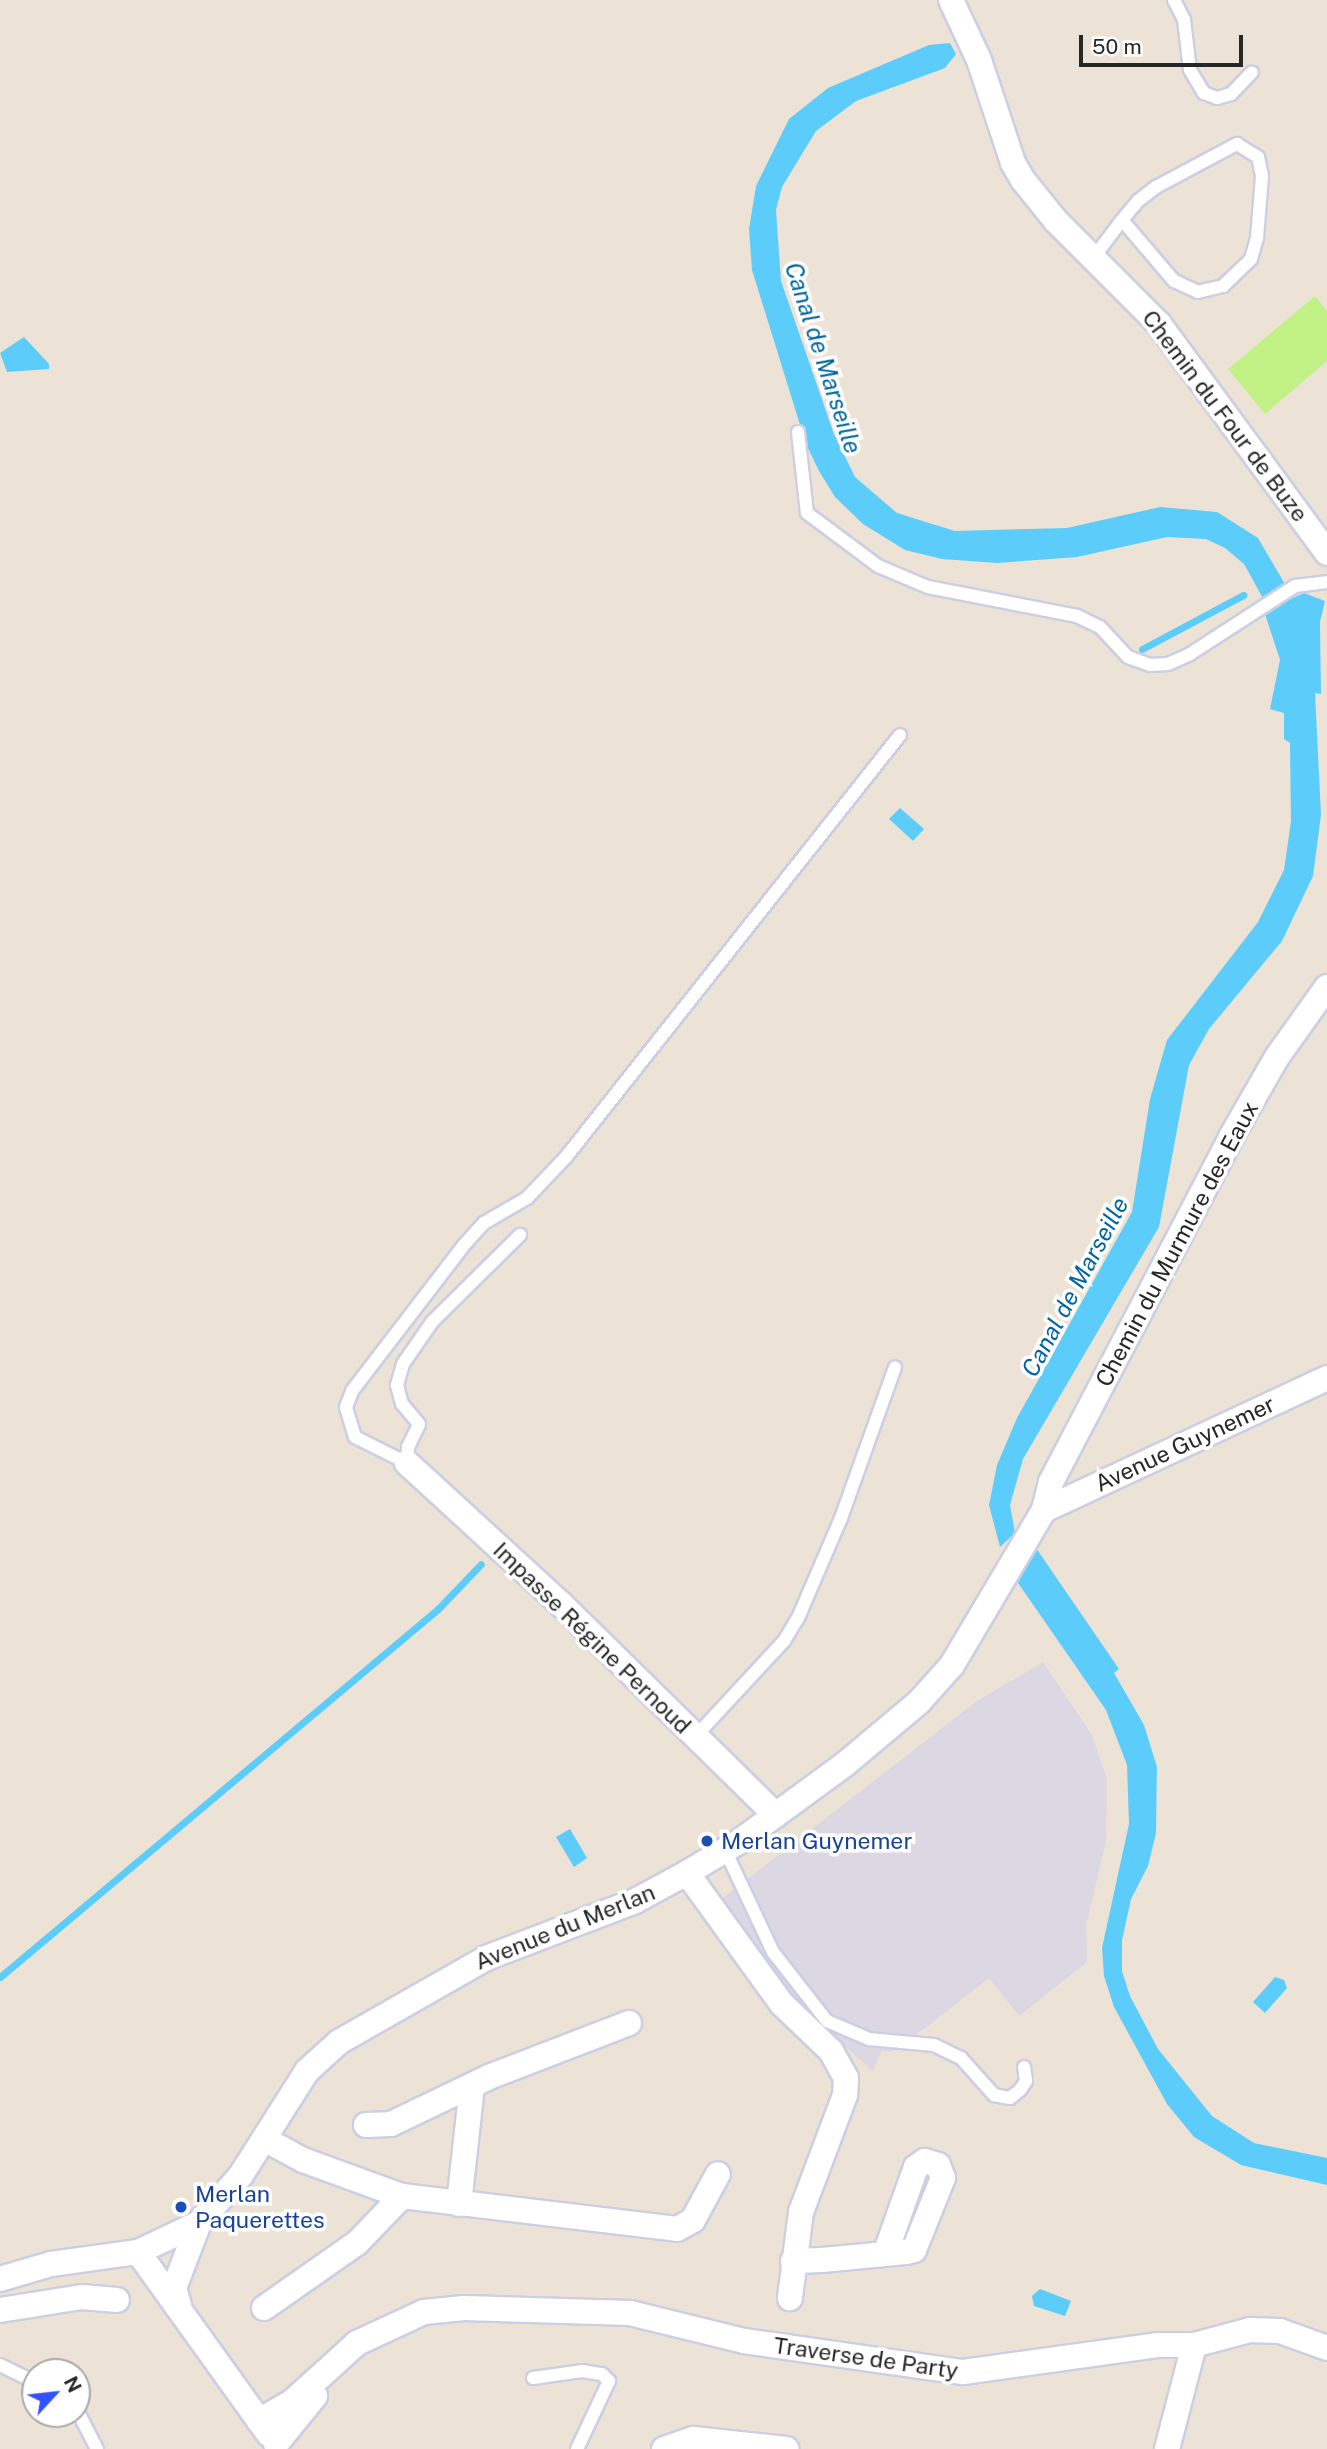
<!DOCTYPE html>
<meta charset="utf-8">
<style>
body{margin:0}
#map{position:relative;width:1327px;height:2449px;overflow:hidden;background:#ece3d6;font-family:"Public Sans",sans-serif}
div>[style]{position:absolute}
.industrial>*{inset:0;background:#dcd8e3}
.pitch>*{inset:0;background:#c2f286}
.water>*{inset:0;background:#5ccdfb}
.stream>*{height:7px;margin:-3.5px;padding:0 3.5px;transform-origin:3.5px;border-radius:3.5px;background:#5ccdfb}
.roads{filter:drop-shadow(2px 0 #cccfe3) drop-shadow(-2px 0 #cccfe3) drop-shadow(0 2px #cccfe3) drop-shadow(0 -2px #cccfe3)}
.lane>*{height:12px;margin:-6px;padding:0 6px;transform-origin:6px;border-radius:6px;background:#fff}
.street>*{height:24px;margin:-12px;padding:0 12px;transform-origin:12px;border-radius:12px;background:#fff}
.dots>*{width:19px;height:19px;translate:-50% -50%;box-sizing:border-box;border:4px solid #fff;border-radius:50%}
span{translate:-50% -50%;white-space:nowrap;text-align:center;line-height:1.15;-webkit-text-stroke:7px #fff;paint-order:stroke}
.street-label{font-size:23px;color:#272727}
.transit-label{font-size:23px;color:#164399}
.left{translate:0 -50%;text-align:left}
.water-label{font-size:24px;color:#0066a2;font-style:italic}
.north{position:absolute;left:21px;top:2358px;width:70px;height:70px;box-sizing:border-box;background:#fff;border:2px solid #a9a9a9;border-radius:50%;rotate:63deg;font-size:19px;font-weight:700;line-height:28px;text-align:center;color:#272727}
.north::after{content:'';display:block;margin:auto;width:24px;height:32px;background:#3052ff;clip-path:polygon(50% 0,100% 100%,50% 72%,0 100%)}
.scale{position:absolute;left:1079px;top:35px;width:164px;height:32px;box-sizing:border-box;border:4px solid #272727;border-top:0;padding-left:9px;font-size:21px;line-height:24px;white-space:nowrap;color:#272727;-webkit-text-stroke:5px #fff;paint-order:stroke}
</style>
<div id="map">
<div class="industrial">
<div style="clip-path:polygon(1043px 1662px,1092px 1735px,1107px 1779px,1106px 1842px,1086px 1926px,1087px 1962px,1019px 2016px,989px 1978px,924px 2029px,890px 2052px,882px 2050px,873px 2071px,800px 2007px,720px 1900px,977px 1701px)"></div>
</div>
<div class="pitch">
<div style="clip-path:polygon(1315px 296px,1327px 311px,1327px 361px,1265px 414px,1228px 369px)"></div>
</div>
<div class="water">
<div style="clip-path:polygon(950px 43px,956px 54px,945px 68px,856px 101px,816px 131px,782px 187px,776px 210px,781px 281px,834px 434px,855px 477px,897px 513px,955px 531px,1067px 528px,1160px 507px,1217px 512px,1258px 538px,1293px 598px,1304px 593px,1325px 601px,1320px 622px,1321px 694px,1315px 693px,1321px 815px,1313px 876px,1282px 941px,1209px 1029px,1189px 1065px,1159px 1227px,1023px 1459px,1010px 1505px,1015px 1533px,1000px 1547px,989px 1505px,997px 1465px,1017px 1418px,1132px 1212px,1150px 1099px,1167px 1040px,1258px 922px,1284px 870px,1291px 821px,1290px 743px,1284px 739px,1284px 713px,1270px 709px,1280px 660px,1265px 614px,1270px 611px,1244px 564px,1225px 548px,1206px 539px,1167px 537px,1077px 557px,997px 563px,942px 559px,905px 550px,863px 524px,835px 497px,819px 471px,806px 444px,752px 270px,749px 229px,756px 186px,789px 119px,828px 88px,929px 45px)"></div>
<div style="clip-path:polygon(24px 337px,49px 364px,49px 369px,7px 372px,0 353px)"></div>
<div style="clip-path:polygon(900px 808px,924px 829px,913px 841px,889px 819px)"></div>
<div style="clip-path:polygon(1036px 1548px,1119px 1669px,1114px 1673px,1144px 1725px,1157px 1767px,1156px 1833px,1148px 1866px,1131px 1899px,1122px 1940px,1122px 1971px,1130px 1996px,1158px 2049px,1212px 2116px,1254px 2143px,1327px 2158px,1327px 2185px,1241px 2165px,1194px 2137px,1167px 2104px,1114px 2007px,1104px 1976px,1102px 1948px,1129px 1824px,1127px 1765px,1106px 1710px,1016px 1580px)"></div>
<div style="clip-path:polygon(570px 1829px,587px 1858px,574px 1867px,556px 1837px)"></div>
<div style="clip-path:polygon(1275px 1977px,1284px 1980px,1287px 1988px,1265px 2013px,1253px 2002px)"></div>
<div style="clip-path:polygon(1040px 2289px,1071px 2301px,1065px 2316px,1034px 2306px,1032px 2296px)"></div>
</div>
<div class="stream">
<div style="left:1142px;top:649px;width:115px;rotate:-28.1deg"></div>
<div style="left:0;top:1977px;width:572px;rotate:-40.04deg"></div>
<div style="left:438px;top:1609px;width:62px;rotate:-46.3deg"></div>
</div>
<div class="roads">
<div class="lane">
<div style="left:1174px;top:0;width:22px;rotate:63deg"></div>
<div style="left:1184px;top:20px;width:50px;rotate:83.2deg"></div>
<div style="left:1190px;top:70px;width:27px;rotate:59deg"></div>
<div style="left:1204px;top:93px;width:14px;rotate:21deg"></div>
<div style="left:1217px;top:98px;width:15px;rotate:-16deg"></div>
<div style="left:1231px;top:94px;width:30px;rotate:-46deg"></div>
<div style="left:1094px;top:257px;width:46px;rotate:-52.9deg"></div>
<div style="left:1122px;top:220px;width:25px;rotate:-50deg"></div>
<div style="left:1138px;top:201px;width:23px;rotate:-38deg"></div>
<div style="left:1156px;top:187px;width:92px;rotate:-28deg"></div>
<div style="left:1237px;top:144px;width:25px;rotate:32deg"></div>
<div style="left:1258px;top:157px;width:19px;rotate:78deg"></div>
<div style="left:1262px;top:176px;width:62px;rotate:94.6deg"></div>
<div style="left:1257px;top:238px;width:22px;rotate:106deg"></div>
<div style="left:1251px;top:259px;width:39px;rotate:136deg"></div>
<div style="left:1223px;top:286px;width:26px;rotate:167deg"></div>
<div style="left:1198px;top:292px;width:26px;rotate:-155deg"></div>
<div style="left:1174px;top:281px;width:80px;rotate:-130.4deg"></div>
<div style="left:798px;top:432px;width:81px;rotate:83.7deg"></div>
<div style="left:807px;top:513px;width:89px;rotate:36.7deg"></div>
<div style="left:878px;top:566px;width:54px;rotate:22.8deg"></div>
<div style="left:928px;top:587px;width:152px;rotate:11deg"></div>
<div style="left:1077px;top:616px;width:25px;rotate:26deg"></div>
<div style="left:1100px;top:627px;width:41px;rotate:47deg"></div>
<div style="left:1128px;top:657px;width:23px;rotate:20deg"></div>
<div style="left:1150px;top:665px;width:18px;rotate:-3deg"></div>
<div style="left:1168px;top:664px;width:24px;rotate:-24deg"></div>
<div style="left:1190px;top:654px;width:125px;rotate:-32.9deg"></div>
<div style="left:1295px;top:586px;width:32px;rotate:-7deg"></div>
<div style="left:407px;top:1463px;width:58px;rotate:-153.4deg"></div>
<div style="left:355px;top:1437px;width:31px;rotate:-107deg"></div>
<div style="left:346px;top:1407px;width:17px;rotate:-69deg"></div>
<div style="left:352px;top:1391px;width:184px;rotate:-52.5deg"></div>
<div style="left:464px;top:1245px;width:30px;rotate:-48deg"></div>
<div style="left:484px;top:1223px;width:50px;rotate:-30.2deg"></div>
<div style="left:527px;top:1198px;width:57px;rotate:-46.4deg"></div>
<div style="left:566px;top:1157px;width:538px;rotate:-51.64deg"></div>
<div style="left:407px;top:1463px;width:16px;rotate:-86deg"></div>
<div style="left:408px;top:1447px;width:25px;rotate:-64deg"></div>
<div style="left:419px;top:1424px;width:26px;rotate:-130deg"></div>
<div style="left:402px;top:1404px;width:20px;rotate:-105deg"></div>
<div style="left:397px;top:1385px;width:22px;rotate:-74deg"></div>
<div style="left:403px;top:1364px;width:51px;rotate:-55.4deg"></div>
<div style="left:432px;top:1322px;width:124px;rotate:-44.7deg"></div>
<div style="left:695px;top:1737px;width:131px;rotate:-47.2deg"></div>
<div style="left:784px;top:1641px;width:27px;rotate:-59deg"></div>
<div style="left:798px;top:1618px;width:109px;rotate:-66.7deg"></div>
<div style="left:841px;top:1518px;width:160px;rotate:-70.3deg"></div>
<div style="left:725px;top:1850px;width:113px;rotate:64.8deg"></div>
<div style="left:773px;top:1952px;width:88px;rotate:52deg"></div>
<div style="left:827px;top:2021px;width:46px;rotate:23.2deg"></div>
<div style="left:869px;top:2039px;width:65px;rotate:5.3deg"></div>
<div style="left:934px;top:2045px;width:30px;rotate:26deg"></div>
<div style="left:961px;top:2058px;width:50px;rotate:48.3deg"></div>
<div style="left:994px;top:2095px;width:16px;rotate:11deg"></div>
<div style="left:1010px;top:2098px;width:13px;rotate:-39deg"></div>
<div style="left:1020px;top:2090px;width:11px;rotate:-56deg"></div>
<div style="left:1026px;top:2081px;width:14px;rotate:-98deg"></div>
<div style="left:0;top:2365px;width:39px;rotate:26deg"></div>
<div style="left:533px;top:2378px;width:49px;rotate:-8.1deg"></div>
<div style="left:582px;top:2371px;width:20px;rotate:9deg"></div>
<div style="left:602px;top:2374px;width:10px;rotate:45deg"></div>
<div style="left:609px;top:2381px;width:75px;rotate:115.2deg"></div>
<div style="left:77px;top:2410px;width:44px;rotate:62.9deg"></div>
</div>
<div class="street">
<div style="left:951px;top:0;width:66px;rotate:65deg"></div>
<div style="left:979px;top:60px;width:108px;rotate:71.7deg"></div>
<div style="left:1013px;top:163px;width:20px;rotate:60deg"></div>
<div style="left:1023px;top:180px;width:53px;rotate:51.2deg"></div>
<div style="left:1056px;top:221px;width:146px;rotate:45deg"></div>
<div style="left:1159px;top:324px;width:284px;rotate:53.7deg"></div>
<div style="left:407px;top:1463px;width:209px;rotate:42.5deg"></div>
<div style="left:561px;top:1604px;width:301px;rotate:44.5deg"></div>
<div style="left:1044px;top:1510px;width:312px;rotate:-25deg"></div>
<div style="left:687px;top:1873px;width:162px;rotate:54.1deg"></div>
<div style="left:782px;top:2004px;width:68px;rotate:43.8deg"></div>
<div style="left:831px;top:2051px;width:31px;rotate:61deg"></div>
<div style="left:846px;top:2078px;width:17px;rotate:93deg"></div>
<div style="left:845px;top:2095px;width:125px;rotate:110.6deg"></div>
<div style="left:801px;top:2212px;width:87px;rotate:97.3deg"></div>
<div style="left:366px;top:2125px;width:25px;rotate:-2deg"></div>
<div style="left:391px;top:2124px;width:109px;rotate:-25.6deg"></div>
<div style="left:489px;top:2077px;width:150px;rotate:-21.1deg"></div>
<div style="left:266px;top:2140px;width:42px;rotate:28.4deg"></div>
<div style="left:303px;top:2160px;width:105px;rotate:20deg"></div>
<div style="left:402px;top:2196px;width:277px;rotate:6.8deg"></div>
<div style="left:677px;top:2229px;width:18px;rotate:-29deg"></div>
<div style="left:693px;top:2220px;width:52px;rotate:-61.5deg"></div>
<div style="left:459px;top:2204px;width:119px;rotate:-83.7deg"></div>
<div style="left:138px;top:2252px;width:224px;rotate:54.3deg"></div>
<div style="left:793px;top:2261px;width:29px;rotate:-2deg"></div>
<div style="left:822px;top:2260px;width:84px;rotate:-5.4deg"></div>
<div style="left:906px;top:2252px;width:8px;rotate:-14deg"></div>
<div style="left:914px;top:2250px;width:78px;rotate:-68.1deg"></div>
<div style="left:943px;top:2178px;width:14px;rotate:-111deg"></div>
<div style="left:938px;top:2165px;width:14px;rotate:-163deg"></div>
<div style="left:925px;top:2161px;width:11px;rotate:146deg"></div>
<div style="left:916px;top:2167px;width:92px;rotate:109.6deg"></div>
<div style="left:0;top:2279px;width:53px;rotate:-16.4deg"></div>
<div style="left:51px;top:2264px;width:88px;rotate:-7.9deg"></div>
<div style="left:138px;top:2252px;width:68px;rotate:-25.4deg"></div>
<div style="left:199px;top:2223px;width:64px;rotate:-48.8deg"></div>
<div style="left:241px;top:2175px;width:123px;rotate:-57.6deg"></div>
<div style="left:307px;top:2071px;width:43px;rotate:-42.2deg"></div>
<div style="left:339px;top:2042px;width:169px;rotate:-29.7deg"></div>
<div style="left:486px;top:1958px;width:160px;rotate:-20.9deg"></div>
<div style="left:635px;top:1901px;width:59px;rotate:-28.3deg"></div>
<div style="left:687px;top:1873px;width:62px;rotate:-31.1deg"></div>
<div style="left:740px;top:1841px;width:129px;rotate:-36.2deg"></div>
<div style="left:844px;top:1765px;width:98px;rotate:-40deg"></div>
<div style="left:919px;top:1702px;width:50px;rotate:-48.3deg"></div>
<div style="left:952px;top:1665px;width:180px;rotate:-59.3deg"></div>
<div style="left:1044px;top:1510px;width:29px;rotate:-76deg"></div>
<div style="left:1051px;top:1482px;width:389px;rotate:-62.4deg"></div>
<div style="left:1231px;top:1137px;width:92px;rotate:-60.1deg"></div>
<div style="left:1277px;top:1057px;width:86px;rotate:-54.5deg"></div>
<div style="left:179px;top:2305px;width:18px;rotate:-106deg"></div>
<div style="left:174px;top:2288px;width:70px;rotate:-69deg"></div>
<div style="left:264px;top:2308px;width:113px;rotate:-35deg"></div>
<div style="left:357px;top:2243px;width:65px;rotate:-46.2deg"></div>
<div style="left:0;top:2310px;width:83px;rotate:-9deg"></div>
<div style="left:82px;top:2297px;width:35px;rotate:5deg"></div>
<div style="left:259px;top:2421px;width:38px;rotate:-30deg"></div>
<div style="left:292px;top:2402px;width:88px;rotate:-42.2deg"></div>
<div style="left:357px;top:2343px;width:74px;rotate:-24.8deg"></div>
<div style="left:424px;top:2312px;width:40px;rotate:-5.7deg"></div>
<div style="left:464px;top:2308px;width:166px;rotate:1.7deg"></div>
<div style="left:630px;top:2313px;width:117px;rotate:13.8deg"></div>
<div style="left:744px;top:2341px;width:221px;rotate:8.1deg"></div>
<div style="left:963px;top:2372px;width:196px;rotate:-7.9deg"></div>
<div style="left:1157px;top:2345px;width:37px"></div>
<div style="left:1194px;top:2345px;width:58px;rotate:-15deg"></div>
<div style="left:1250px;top:2330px;width:30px;rotate:2deg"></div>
<div style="left:1280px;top:2331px;width:50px;rotate:19.9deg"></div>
<div style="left:276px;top:2444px;width:62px;rotate:-50.9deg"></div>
<div style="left:664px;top:2449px;width:31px;rotate:-19deg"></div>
<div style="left:693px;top:2439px;width:94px;rotate:6.1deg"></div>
<div style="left:1167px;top:2449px;width:107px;rotate:-75.4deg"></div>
</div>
</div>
<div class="dots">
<div style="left:707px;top:1841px;background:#1a4fb4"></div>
<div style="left:181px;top:2207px;background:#1a4fb4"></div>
</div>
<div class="street-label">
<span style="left:1225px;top:416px;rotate:53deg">Chemin du Four de Buze</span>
<span style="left:1177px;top:1244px;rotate:-62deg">Chemin du Murmure des Eaux</span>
<span style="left:1185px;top:1444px;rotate:-25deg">Avenue Guynemer</span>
<span style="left:592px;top:1638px;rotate:44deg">Impasse Régine Pernoud</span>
<span style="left:565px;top:1927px;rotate:-22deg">Avenue du Merlan</span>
<span style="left:866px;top:2358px;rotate:8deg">Traverse de Party</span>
</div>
<div class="transit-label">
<span class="left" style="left:721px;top:1841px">Merlan Guynemer</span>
<span class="left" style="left:195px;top:2207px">Merlan<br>Paquerettes</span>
</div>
<div class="water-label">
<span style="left:823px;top:358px;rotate:72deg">Canal de Marseille</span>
<span style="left:1075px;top:1287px;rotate:-62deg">Canal de Marseille</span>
</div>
<div class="north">N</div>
<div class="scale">50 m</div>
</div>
